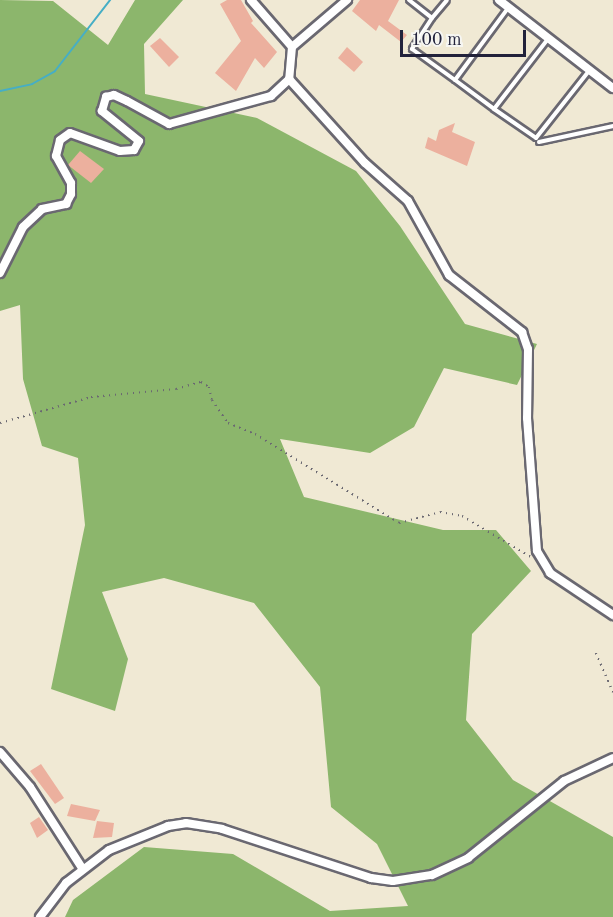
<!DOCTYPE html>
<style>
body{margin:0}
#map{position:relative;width:613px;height:917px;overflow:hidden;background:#f0e9d4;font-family:"Old Standard TT",serif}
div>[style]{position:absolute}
.forest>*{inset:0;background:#8cb66c}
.stream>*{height:2px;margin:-1px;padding:0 1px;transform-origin:1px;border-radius:1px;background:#46aec5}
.building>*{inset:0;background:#ecb09e}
.path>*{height:1.5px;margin-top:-0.75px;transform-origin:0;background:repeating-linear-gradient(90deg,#6a6871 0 1.5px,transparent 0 6px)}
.roads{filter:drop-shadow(2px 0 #6a6871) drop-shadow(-2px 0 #6a6871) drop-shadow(0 2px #6a6871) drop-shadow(0 -2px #6a6871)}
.service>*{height:4px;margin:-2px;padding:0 2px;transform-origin:2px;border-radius:2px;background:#fff}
.minor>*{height:8px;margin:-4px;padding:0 4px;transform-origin:4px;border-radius:4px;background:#fff}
span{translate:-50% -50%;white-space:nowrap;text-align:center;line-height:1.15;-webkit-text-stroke:6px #f6f6f2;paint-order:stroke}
.scale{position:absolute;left:400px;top:30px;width:126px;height:27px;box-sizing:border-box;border:3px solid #22223b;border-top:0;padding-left:8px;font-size:18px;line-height:21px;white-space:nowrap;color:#22223b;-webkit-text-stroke:4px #f6f6f2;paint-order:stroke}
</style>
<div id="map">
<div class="forest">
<div style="clip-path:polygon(0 0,53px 1px,108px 45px,135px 0,183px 0,144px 44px,145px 94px,257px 118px,356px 171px,400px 226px,465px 324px,537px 344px,517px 385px,444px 368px,414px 427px,370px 453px,280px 439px,304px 497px,443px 530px,496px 530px,531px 571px,472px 634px,466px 720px,513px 780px,613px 837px,613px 917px,65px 917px,73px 900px,144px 847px,233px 854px,330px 911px,408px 906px,377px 844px,331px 807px,320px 687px,254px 603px,164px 578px,102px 592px,128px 659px,115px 711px,51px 689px,85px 525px,78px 458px,42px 446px,23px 379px,20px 305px,0 311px)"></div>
</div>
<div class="stream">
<div style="left:0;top:91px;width:33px;rotate:-12deg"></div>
<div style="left:32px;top:84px;width:26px;rotate:-29deg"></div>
<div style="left:55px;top:71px;width:90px;rotate:-52.2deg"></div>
</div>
<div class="building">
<div style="clip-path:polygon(227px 0,241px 0,253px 21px,251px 23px,277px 52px,264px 68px,255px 58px,236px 91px,215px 73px,241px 41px,220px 4px)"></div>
<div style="clip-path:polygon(360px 0,399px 0,388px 21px,407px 35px,401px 42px,379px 25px,376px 31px,352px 11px)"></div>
<div style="clip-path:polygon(160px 38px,179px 57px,169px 67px,150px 46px)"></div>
<div style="clip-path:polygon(347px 47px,363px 62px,354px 72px,338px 58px)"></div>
<div style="clip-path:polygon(455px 123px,452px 132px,475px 142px,467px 166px,425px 148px,428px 137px,436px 141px,439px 130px)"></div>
<div style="clip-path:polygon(80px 151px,104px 169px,91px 183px,68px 165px)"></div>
<div style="clip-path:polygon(41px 764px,64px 798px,55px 804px,30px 771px)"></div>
<div style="clip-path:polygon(71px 804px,100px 810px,95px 821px,67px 816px)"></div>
<div style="clip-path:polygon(39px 817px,48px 830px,37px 838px,30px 823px)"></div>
<div style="clip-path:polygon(97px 821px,114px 823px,112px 837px,93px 838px)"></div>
</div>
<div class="path">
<div style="left:0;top:423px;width:95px;rotate:-15.9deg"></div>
<div style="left:91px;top:397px;width:85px;rotate:-5.4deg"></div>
<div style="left:176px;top:389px;width:26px;rotate:-16deg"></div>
<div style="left:201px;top:382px;width:9px;rotate:32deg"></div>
<div style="left:209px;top:387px;width:13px;rotate:77deg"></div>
<div style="left:212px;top:400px;width:28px;rotate:55deg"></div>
<div style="left:228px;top:423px;width:29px;rotate:22deg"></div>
<div style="left:255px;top:434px;width:169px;rotate:31.7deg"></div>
<div style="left:399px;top:523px;width:42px;rotate:-15deg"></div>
<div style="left:440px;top:512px;width:22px;rotate:10deg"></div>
<div style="left:462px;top:516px;width:80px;rotate:30.7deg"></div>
<div style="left:596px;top:653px;width:43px;rotate:66.4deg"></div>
</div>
<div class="roads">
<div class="service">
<div style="left:409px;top:0;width:29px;rotate:38deg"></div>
<div style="left:432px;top:18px;width:37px;rotate:123deg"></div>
<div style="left:412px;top:49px;width:53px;rotate:35.8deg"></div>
<div style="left:455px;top:80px;width:89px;rotate:-53.6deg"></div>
<div style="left:432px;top:18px;width:23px;rotate:-50deg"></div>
<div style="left:455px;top:80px;width:49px;rotate:36.6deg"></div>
<div style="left:494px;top:109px;width:88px;rotate:-52.4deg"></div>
<div style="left:494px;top:109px;width:51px;rotate:34.6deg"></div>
<div style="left:536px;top:138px;width:85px;rotate:-51.7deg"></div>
<div style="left:539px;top:142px;width:76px;rotate:-12.2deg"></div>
</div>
<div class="minor">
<div style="left:251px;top:0;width:62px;rotate:48.9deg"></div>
<div style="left:347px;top:0;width:72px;rotate:139.5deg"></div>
<div style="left:292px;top:47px;width:32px;rotate:95deg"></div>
<div style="left:289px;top:79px;width:113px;rotate:47.9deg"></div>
<div style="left:365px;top:163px;width:57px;rotate:41.5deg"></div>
<div style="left:408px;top:201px;width:85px;rotate:61deg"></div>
<div style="left:449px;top:275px;width:93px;rotate:38deg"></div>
<div style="left:522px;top:332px;width:18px;rotate:71deg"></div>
<div style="left:528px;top:349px;width:69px;rotate:90.8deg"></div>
<div style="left:527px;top:418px;width:133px;rotate:85.7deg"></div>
<div style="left:537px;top:551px;width:26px;rotate:59deg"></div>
<div style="left:550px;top:573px;width:76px;rotate:33.7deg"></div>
<div style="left:499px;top:0;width:144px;rotate:37.7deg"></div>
<div style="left:0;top:273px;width:51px;rotate:-63.4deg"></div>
<div style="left:23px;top:227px;width:26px;rotate:-43deg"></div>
<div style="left:42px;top:209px;width:25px;rotate:-12deg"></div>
<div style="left:66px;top:204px;width:11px;rotate:-63deg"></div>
<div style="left:71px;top:194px;width:11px;rotate:-90deg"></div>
<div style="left:71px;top:183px;width:31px;rotate:-119deg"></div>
<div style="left:56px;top:156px;width:16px;rotate:-76deg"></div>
<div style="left:60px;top:140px;width:12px;rotate:-35deg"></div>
<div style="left:70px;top:133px;width:53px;rotate:19.8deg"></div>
<div style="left:120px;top:151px;width:14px;rotate:-4deg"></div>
<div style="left:134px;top:150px;width:10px;rotate:-61deg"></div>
<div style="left:139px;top:141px;width:48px;rotate:-141deg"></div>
<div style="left:102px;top:111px;width:15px;rotate:-74deg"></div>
<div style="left:106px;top:97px;width:8px;rotate:-14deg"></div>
<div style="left:114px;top:95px;width:14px;rotate:25deg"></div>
<div style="left:127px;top:101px;width:48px;rotate:28.7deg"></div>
<div style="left:169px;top:124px;width:106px;rotate:-15.4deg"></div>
<div style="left:271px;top:96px;width:25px;rotate:-43deg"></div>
<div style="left:0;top:752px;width:46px;rotate:49.4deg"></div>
<div style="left:30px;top:787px;width:96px;rotate:57.3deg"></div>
<div style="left:40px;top:917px;width:43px;rotate:-52.6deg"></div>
<div style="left:66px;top:883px;width:54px;rotate:-37.5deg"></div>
<div style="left:109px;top:850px;width:64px;rotate:-22.1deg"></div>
<div style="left:168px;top:826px;width:18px;rotate:-9deg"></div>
<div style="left:186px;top:823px;width:36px;rotate:9deg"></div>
<div style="left:222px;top:829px;width:157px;rotate:18.2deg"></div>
<div style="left:371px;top:878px;width:22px;rotate:8deg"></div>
<div style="left:393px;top:881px;width:39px;rotate:-9deg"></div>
<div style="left:432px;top:875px;width:40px;rotate:-25deg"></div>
<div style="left:468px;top:858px;width:123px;rotate:-38.7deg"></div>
<div style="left:564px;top:781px;width:54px;rotate:-25.1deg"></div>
</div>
</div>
<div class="scale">100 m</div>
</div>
